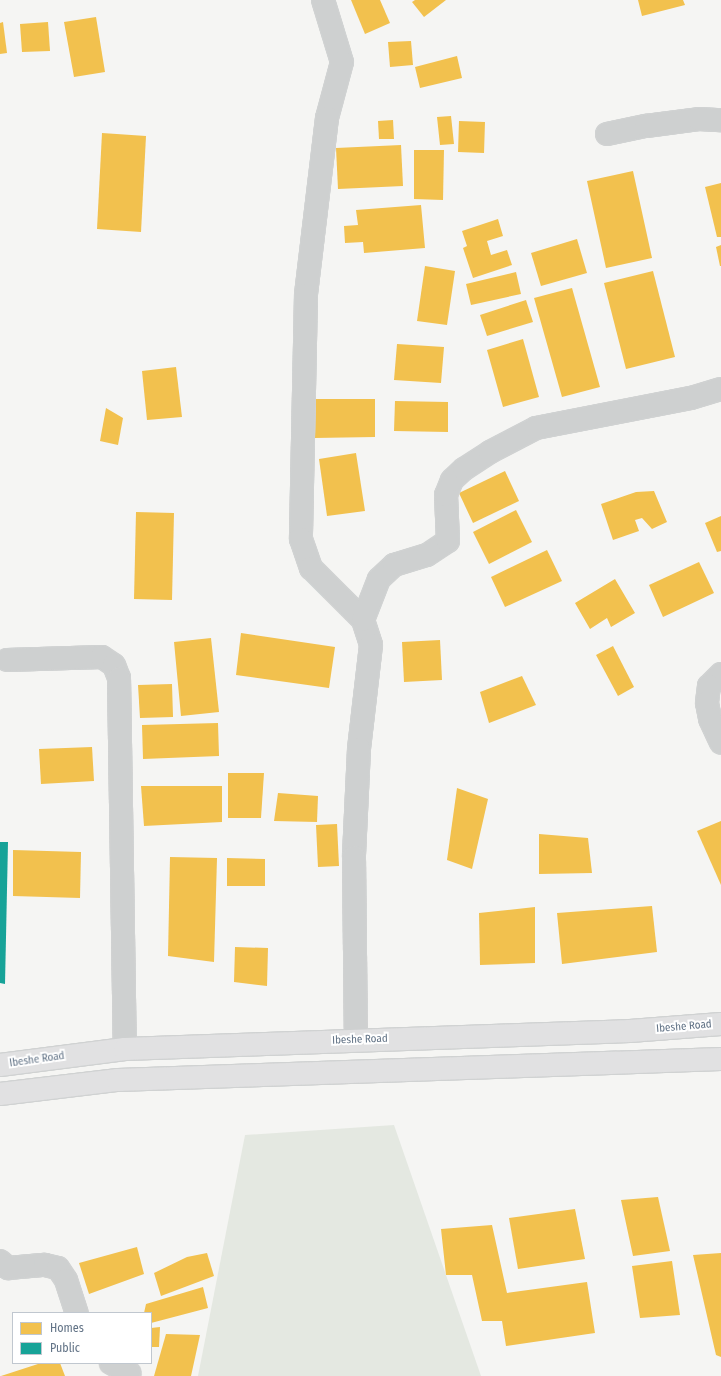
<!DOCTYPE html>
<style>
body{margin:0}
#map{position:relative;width:721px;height:1376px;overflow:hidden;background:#f5f5f3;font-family:"Fira Sans Condensed",sans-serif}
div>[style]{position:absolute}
.green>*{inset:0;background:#e4e8e1}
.homes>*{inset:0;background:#f2c14e}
.public>*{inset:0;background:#17a398}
.roads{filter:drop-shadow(1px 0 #d0d2d2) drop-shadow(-1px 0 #d0d2d2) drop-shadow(0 1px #d0d2d2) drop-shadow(0 -1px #d0d2d2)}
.minor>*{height:22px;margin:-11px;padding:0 11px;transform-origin:11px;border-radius:11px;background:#ced0d0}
.major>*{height:22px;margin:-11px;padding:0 11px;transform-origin:11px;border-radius:11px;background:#e1e1e2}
span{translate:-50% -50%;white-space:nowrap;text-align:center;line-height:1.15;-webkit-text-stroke:4px #fff;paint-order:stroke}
.street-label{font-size:11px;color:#627386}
.legend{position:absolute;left:12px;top:1312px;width:140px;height:52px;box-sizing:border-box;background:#fff;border:1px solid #c0c7cf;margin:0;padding:5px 7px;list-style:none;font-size:12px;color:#627386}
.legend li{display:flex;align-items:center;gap:8px;height:20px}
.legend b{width:20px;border:1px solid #c0c7cf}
</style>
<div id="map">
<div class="green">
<div style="clip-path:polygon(394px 1125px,481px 1376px,198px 1376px,245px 1135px)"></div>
</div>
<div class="homes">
<div style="clip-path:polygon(351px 0,380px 0,390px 23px,365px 34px)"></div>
<div style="clip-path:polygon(415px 0,446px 0,424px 17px,412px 2px)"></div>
<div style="clip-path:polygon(638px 0,683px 0,685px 5px,642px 16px)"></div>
<div style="clip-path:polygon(96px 17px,105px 72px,74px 77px,64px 22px)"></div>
<div style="clip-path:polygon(3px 22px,7px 53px,0 54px,0 23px)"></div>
<div style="clip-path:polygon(48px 22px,50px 51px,22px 52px,20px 24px)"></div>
<div style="clip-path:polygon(411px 41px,413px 65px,390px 67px,388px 42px)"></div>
<div style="clip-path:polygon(457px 56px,462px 78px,420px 88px,415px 67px)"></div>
<div style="clip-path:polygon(451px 116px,454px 144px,440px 145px,437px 117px)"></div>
<div style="clip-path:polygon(393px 120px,394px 139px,379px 139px,378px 121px)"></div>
<div style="clip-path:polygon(459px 121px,485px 122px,484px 153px,458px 152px)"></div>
<div style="clip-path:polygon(102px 133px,146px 136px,141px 232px,97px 229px)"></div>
<div style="clip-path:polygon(401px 145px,403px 186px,338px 189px,336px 148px)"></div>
<div style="clip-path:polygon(414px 150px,444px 150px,443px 200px,414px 199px)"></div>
<div style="clip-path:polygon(633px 171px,652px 258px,606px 268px,587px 181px)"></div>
<div style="clip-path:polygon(721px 183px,721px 237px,717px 237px,705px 187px)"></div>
<div style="clip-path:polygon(421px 205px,425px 248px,364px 253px,363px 242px,345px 243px,344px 226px,358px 225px,356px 210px)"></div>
<div style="clip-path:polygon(498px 219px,503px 236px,487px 241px,491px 255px,507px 250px,512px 265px,473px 278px,463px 248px,467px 246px,462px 231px)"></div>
<div style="clip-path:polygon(577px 239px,587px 273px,541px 286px,531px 253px)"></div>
<div style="clip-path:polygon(721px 245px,721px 266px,720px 266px,716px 247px)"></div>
<div style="clip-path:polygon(425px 266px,455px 271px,447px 325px,417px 321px)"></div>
<div style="clip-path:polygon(653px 271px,675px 357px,626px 369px,604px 283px)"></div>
<div style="clip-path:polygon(516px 272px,521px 294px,471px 305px,466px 284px)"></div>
<div style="clip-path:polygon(572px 288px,600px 387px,562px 397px,534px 298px)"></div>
<div style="clip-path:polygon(526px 300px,533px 322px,487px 336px,480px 315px)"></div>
<div style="clip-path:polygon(523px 339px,539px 397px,503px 407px,487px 350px)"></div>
<div style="clip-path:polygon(397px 344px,444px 347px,441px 383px,394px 380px)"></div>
<div style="clip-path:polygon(176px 367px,182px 417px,147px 420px,142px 371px)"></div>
<div style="clip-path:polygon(313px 399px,375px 399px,375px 437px,314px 438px)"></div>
<div style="clip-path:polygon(395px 401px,448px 402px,448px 432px,394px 431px)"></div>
<div style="clip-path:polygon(106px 408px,123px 418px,118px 445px,100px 441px)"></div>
<div style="clip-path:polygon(356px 453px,365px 511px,327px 516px,319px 459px)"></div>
<div style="clip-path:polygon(505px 471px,519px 501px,473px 523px,459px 493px)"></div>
<div style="clip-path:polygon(654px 491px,667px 522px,652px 529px,642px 518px,635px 520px,639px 531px,613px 540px,601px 504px,636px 492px)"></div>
<div style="clip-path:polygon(516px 510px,532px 542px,489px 564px,473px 532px)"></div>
<div style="clip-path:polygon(136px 512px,174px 513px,172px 600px,134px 599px)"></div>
<div style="clip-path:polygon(721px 516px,721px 551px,717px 552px,705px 523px)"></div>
<div style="clip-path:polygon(547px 550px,562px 581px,505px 607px,491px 577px)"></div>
<div style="clip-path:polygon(699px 562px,714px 593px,663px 617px,649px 585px)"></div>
<div style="clip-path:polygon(615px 579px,635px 613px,611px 627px,607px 618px,590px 629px,575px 603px)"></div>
<div style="clip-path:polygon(241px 633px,335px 647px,329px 688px,236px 675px)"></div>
<div style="clip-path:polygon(211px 638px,219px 712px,181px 716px,174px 642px)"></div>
<div style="clip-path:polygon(440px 640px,442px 680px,404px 682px,402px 642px)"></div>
<div style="clip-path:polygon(613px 646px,634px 687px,618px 696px,596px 655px)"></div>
<div style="clip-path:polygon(522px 676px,536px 705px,489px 723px,480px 692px)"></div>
<div style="clip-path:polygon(172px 684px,173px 717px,140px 718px,138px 685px)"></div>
<div style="clip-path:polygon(218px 723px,219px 756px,143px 759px,142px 725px)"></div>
<div style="clip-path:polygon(92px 747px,94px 781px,41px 784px,39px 749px)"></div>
<div style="clip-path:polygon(228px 773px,264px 773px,261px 818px,228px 818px)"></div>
<div style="clip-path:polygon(141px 786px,222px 786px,222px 822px,144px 826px)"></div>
<div style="clip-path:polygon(457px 788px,488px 799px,472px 869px,447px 860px)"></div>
<div style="clip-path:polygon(278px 793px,318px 796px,317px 822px,274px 821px)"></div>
<div style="clip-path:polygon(721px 821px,721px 885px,697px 831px)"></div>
<div style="clip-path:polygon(337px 824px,339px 866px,318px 867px,316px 825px)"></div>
<div style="clip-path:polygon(539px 834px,588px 838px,592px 873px,539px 874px)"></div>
<div style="clip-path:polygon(13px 850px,81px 852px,80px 898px,13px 896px)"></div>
<div style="clip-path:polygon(170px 857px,217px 858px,214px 962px,168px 956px)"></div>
<div style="clip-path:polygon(227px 858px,265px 859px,265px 886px,227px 886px)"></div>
<div style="clip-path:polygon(652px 906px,657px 952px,562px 964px,557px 913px)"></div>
<div style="clip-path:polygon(535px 907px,535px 963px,480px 965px,479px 913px)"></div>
<div style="clip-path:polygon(235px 947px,268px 948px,267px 986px,234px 982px)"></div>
<div style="clip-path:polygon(658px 1197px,670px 1251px,633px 1256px,621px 1200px)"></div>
<div style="clip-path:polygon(575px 1209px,585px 1259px,518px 1269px,509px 1218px)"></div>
<div style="clip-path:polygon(492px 1225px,507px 1293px,587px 1282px,595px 1333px,506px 1346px,502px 1321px,482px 1321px,472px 1275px,446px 1275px,441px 1229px)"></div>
<div style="clip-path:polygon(137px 1247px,144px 1274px,89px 1294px,79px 1263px)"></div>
<div style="clip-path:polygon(207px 1253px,214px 1276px,161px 1296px,154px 1273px,187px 1257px)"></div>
<div style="clip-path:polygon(721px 1253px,721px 1357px,716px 1355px,693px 1255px)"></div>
<div style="clip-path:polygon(672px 1261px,680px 1315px,640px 1318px,632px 1266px)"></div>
<div style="clip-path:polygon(203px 1287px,208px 1308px,151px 1323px,151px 1313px,144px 1313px,146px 1304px)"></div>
<div style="clip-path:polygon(160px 1327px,159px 1347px,151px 1347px,151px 1328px)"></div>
<div style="clip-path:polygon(166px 1334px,200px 1335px,191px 1376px,154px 1376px)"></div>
<div style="clip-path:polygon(41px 1363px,60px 1363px,65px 1376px,1px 1376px)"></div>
</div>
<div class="public">
<div style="clip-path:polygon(0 842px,8px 842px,5px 984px,0 983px)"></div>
</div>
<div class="roads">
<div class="minor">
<div style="left:323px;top:0;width:65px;rotate:73deg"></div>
<div style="left:342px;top:62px;width:58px;rotate:105deg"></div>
<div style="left:327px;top:118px;width:178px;rotate:96.8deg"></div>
<div style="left:306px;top:295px;width:244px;rotate:91.2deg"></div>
<div style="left:301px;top:539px;width:31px;rotate:71deg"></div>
<div style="left:311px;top:568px;width:74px;rotate:45deg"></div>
<div style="left:363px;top:620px;width:26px;rotate:72deg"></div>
<div style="left:371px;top:645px;width:105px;rotate:96.6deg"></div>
<div style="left:359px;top:749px;width:108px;rotate:92.7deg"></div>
<div style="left:354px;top:857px;width:183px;rotate:89.4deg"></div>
<div style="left:607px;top:134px;width:40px;rotate:-12deg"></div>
<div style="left:646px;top:126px;width:53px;rotate:-7.5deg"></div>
<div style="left:699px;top:119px;width:22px;rotate:3deg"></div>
<div style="left:363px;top:620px;width:44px;rotate:-68.7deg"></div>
<div style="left:379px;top:579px;width:21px;rotate:-43deg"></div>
<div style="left:394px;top:565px;width:34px;rotate:-17deg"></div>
<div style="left:427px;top:555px;width:25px;rotate:-34deg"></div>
<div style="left:448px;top:541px;width:46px;rotate:-92.5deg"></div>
<div style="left:446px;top:495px;width:16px;rotate:-68deg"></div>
<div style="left:452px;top:480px;width:16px;rotate:-43deg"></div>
<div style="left:464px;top:469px;width:31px;rotate:-33deg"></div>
<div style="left:490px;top:452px;width:52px;rotate:-27.6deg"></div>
<div style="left:536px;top:428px;width:158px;rotate:-11deg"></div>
<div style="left:691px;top:398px;width:31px;rotate:-17deg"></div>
<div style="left:7px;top:660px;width:95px;rotate:-1.8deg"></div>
<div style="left:102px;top:657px;width:14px;rotate:34deg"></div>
<div style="left:114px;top:665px;width:14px;rotate:69deg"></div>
<div style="left:119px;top:678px;width:371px;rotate:89.1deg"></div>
<div style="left:721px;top:674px;width:17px;rotate:135deg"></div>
<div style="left:709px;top:686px;width:17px;rotate:97deg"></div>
<div style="left:707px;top:703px;width:16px;rotate:79deg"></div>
<div style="left:710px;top:719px;width:26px;rotate:65deg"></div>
<div style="left:0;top:1261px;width:11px;rotate:41deg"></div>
<div style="left:8px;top:1268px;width:37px;rotate:-5deg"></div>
<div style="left:45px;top:1265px;width:13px;rotate:13deg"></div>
<div style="left:58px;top:1268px;width:14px;rotate:56deg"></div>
<div style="left:66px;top:1280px;width:35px;rotate:72deg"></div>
<div style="left:111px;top:1363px;width:21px;rotate:29deg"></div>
</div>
<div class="major">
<div style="left:0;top:1065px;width:126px;rotate:-7.3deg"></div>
<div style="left:125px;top:1049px;width:505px;rotate:-2.04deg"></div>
<div style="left:630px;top:1031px;width:91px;rotate:-4.4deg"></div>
<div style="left:0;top:1094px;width:119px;rotate:-6.8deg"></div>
<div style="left:118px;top:1080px;width:603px;rotate:-1.99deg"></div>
</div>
</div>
<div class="street-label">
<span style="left:684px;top:1027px;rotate:-5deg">Ibeshe Road</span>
<span style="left:360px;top:1040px;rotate:-2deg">Ibeshe Road</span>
<span style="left:37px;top:1060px;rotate:-8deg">Ibeshe Road</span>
</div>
<ul class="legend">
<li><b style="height:11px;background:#f2c14e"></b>Homes</li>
<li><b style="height:11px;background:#17a398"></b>Public</li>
</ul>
</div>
